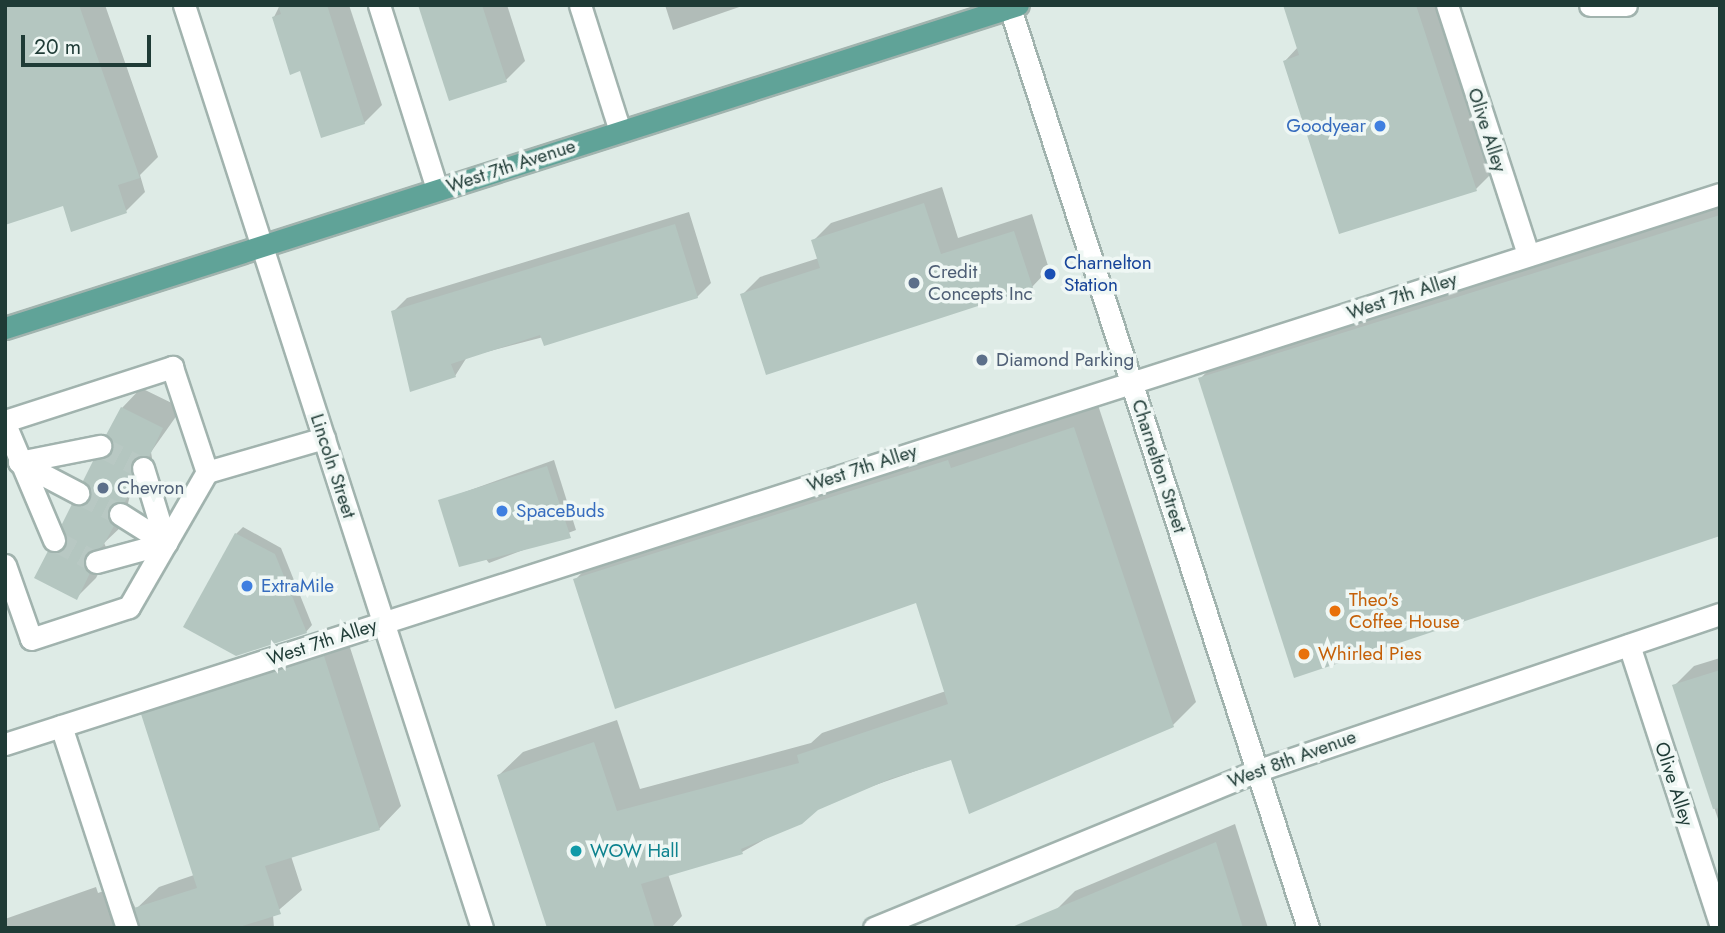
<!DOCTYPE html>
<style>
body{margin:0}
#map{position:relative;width:1725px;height:933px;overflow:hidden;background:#deebe6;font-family:Jost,sans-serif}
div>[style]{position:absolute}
.shadow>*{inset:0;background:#0003}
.building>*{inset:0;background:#b4c6c0}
.minor-tunnel>*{height:21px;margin-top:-10.5px;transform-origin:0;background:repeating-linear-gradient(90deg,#b8c8c3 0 21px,transparent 0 31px)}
.roads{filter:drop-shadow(2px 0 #a1b3ae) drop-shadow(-2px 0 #a1b3ae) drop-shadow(0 2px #a1b3ae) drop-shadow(0 -2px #a1b3ae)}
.minor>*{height:21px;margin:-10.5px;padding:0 10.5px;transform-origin:10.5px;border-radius:10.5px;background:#fff}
.major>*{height:21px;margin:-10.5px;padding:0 10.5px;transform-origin:10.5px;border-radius:10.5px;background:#60a398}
.dots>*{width:19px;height:19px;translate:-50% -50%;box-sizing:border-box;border:4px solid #eff7f4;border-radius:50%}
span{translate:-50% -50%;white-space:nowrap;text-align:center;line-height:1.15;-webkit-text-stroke:7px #eff7f4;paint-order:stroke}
.shop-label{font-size:19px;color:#366cbe}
.right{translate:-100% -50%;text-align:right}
.left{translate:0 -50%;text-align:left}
.street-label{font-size:19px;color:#1f3b36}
.transit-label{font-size:19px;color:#164399}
.service-label{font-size:19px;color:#4e5e75}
.food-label{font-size:19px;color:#c56008}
.culture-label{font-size:19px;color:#0d838f}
.frame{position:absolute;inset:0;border:7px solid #1f3b36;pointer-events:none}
.scale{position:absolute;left:21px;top:35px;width:130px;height:32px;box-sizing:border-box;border:4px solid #1f3b36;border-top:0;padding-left:9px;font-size:21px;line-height:24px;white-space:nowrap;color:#1f3b36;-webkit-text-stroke:5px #eff7f4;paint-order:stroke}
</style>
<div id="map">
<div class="shadow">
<div style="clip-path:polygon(5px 5px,105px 5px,158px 157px,140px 175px,145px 192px,126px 211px)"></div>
<div style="clip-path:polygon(280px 5px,349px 5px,382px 105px,364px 123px,301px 69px,274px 17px)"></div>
<div style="clip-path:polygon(420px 5px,507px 5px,525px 61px,506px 80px)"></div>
<div style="clip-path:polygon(665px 5px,745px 5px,673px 30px)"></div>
<div style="clip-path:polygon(1285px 5px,1447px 5px,1500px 165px,1476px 189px,1285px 61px,1298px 47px)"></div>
<div style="clip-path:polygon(942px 187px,958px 238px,1032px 214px,1049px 269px,1032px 287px,742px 295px,760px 277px,819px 258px,813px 241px,831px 223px)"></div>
<div style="clip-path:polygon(1720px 202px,1720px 536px,1200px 379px,1219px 359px)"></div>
<div style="clip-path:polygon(689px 212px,711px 283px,697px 297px,467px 357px,455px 376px,393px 312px,407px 298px)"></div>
<div style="clip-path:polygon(141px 388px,182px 408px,151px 452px,153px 464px,130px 495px,123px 525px,104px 543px,109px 553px,96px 578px,76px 598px,49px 552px,65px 536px,89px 490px,95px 462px,112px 445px,122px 408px)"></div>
<div style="clip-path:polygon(1098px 405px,1196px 702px,1173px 725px,953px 758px,838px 798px,742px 852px,668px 874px,682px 916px,671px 928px,549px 928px,499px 775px,523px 752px,617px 720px,640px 789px,811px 743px,822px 733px,946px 691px,917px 601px,575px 580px,598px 556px,971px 437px,974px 446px)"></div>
<div style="clip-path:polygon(554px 460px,576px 530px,489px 563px,440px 501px)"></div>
<div style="clip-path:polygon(243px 527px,281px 548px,312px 625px,306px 632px,236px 534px)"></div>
<div style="clip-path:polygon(346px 635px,401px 806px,379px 829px,291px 856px,302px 890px,273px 915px,274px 928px,5px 928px,5px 919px,96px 887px,98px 893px,124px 884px,136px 909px,159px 887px,194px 875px,143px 715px,165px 692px)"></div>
<div style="clip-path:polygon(1720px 658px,1720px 825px,1674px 686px,1694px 666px)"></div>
<div style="clip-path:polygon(1235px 824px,1268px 928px,1062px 928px,1056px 910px,1075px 891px)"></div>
</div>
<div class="building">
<div style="clip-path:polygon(5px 5px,79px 5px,140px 178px,118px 185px,127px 213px,71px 232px,63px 206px,5px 225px)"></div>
<div style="clip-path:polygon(278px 5px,327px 5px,365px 124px,321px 138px,300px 71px,290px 75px,272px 17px,281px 14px)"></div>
<div style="clip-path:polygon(418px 5px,482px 5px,507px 82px,449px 101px)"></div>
<div style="clip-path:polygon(1283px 5px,1416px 5px,1477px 191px,1339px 234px,1283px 61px,1299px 55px)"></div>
<div style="clip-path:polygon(924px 203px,941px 254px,1014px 231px,1033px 288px,766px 375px,740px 294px,820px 268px,811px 240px)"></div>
<div style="clip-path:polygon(1720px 215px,1720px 536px,1294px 678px,1198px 378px)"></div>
<div style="clip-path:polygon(675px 224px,698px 298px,544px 346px,540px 335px,451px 364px,456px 377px,410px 392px,391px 311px)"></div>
<div style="clip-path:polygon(121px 407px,163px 428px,149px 457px,130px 464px,134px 484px,125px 502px,109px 508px,114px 526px,103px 546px,84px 558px,90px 573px,77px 600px,34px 578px,48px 551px,65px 547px,62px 524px,72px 504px,90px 498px,83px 481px,93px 461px,112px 451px,106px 435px)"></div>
<div style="clip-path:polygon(1074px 427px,1174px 727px,969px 814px,951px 760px,890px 779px,818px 810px,802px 824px,741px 849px,743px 854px,641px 884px,655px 928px,547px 928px,497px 775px,594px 742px,617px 811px,799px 763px,797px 755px,948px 704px,916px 603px,615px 709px,573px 579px,948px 460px,951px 468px)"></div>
<div style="clip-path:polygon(547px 466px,571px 538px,459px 567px,438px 500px)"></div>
<div style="clip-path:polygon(235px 533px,275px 554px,307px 633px,236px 656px,183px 627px)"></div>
<div style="clip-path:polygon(324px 656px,380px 830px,265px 866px,281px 914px,236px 928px,140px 928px,134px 908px,197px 888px,141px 714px)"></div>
<div style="clip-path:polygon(1720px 670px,1720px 808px,1713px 809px,1672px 685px)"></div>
<div style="clip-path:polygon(1216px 842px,1243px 928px,1012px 928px,1012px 927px)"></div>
</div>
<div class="minor-tunnel">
<div style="left:100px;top:446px;width:48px;rotate:27.1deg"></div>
<div style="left:78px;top:493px;width:47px;rotate:26.6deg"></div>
<div style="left:54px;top:540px;width:47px;rotate:27.6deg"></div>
</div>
<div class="roads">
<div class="minor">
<div style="left:184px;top:5px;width:970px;rotate:72.11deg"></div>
<div style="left:379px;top:5px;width:193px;rotate:72.5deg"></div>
<div style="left:580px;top:5px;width:132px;rotate:72.4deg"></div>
<div style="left:1009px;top:5px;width:970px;rotate:72.05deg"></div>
<div style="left:1447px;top:5px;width:263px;rotate:72deg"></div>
<div style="left:1590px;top:5px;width:36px"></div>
<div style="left:5px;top:421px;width:176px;rotate:-17.9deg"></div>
<div style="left:172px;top:367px;width:111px;rotate:71.6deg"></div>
<div style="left:5px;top:424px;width:126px;rotate:67.1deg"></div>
<div style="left:19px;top:462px;width:83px;rotate:-11.2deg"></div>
<div style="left:19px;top:462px;width:67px;rotate:27.7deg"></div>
<div style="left:143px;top:468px;width:78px;rotate:73deg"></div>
<div style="left:120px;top:514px;width:54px;rotate:32.2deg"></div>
<div style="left:96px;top:562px;width:73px;rotate:-15.2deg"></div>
<div style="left:5px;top:565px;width:78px;rotate:70.6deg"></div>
<div style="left:31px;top:639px;width:103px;rotate:-18.1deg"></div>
<div style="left:129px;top:607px;width:156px;rotate:-60deg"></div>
<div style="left:207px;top:472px;width:122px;rotate:-16.2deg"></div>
<div style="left:1629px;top:645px;width:293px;rotate:71.9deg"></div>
<div style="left:61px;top:726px;width:213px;rotate:71.9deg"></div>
<div style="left:5px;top:744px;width:1801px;rotate:-17.78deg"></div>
<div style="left:874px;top:928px;width:413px;rotate:-22.3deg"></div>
<div style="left:1256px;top:771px;width:490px;rotate:-18.7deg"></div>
</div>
<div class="major">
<div style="left:5px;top:328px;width:1063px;rotate:-17.69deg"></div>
</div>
</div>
<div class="dots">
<div style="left:1380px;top:126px;background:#3f7fe0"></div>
<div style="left:1050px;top:274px;background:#1a4fb4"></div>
<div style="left:914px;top:283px;background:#5c6f8a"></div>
<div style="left:982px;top:360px;background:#5c6f8a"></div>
<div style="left:103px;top:488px;background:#5c6f8a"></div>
<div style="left:502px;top:511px;background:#3f7fe0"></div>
<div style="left:247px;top:586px;background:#3f7fe0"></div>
<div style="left:1335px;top:611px;background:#e8710a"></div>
<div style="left:1304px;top:654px;background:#e8710a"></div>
<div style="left:576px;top:851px;background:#0f9aa8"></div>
</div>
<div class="shop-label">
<span class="right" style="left:1366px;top:126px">Goodyear</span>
<span class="left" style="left:516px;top:511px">SpaceBuds</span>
<span class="left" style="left:261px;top:586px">ExtraMile</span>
</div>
<div class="street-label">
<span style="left:1487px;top:130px;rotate:72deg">Olive Alley</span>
<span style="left:511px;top:166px;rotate:-18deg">West 7th Avenue</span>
<span style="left:1402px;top:296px;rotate:-18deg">West 7th Alley</span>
<span style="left:333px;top:466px;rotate:72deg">Lincoln Street</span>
<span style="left:1159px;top:466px;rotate:72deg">Charnelton Street</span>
<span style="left:862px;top:468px;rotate:-18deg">West 7th Alley</span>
<span style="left:322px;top:642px;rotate:-18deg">West 7th Alley</span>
<span style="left:1292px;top:759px;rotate:-20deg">West 8th Avenue</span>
<span style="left:1674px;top:784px;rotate:72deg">Olive Alley</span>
</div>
<div class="transit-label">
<span class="left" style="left:1064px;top:274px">Charnelton<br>Station</span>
</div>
<div class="service-label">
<span class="left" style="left:928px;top:283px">Credit<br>Concepts Inc</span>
<span class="left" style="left:996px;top:360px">Diamond Parking</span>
<span class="left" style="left:117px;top:488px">Chevron</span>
</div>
<div class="food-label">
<span class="left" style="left:1349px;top:611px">Theo's<br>Coffee House</span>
<span class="left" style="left:1318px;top:654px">Whirled Pies</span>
</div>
<div class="culture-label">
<span class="left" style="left:590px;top:851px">WOW Hall</span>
</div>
<div class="frame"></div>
<div class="scale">20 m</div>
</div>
